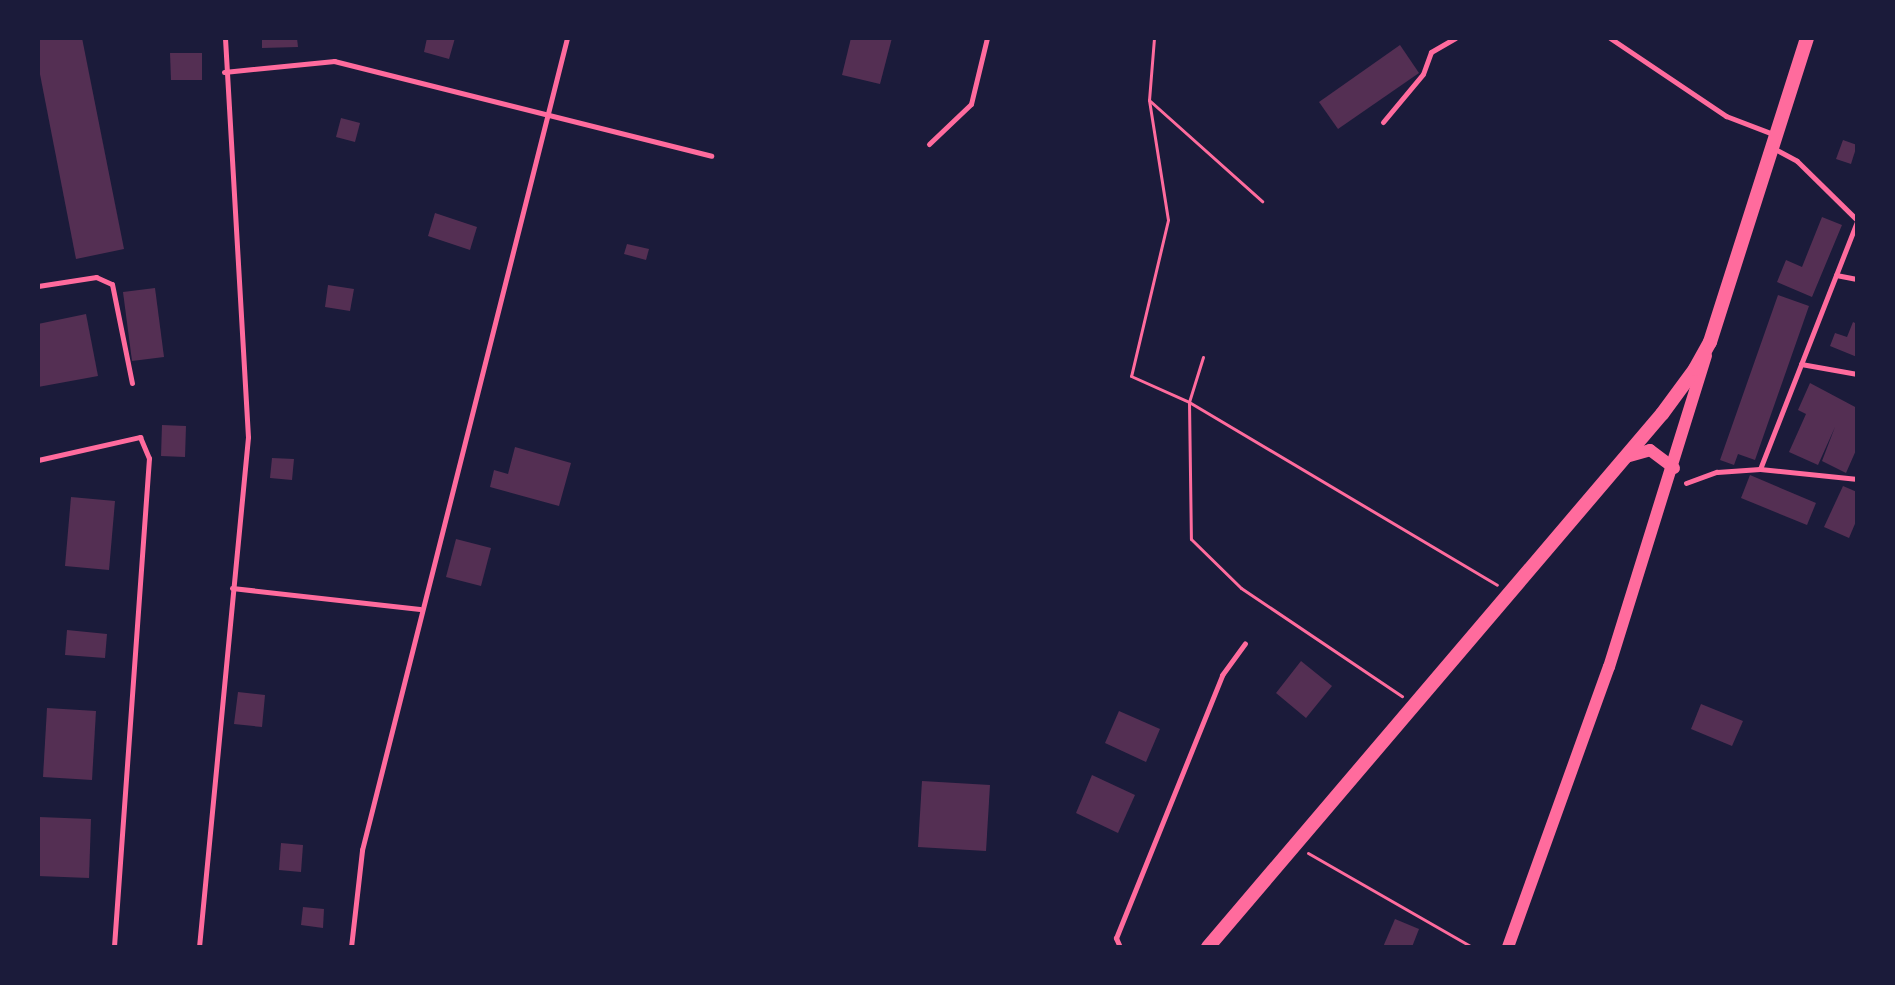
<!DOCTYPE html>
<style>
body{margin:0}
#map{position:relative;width:1895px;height:985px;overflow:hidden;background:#1b1b3a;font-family:Helvetica,sans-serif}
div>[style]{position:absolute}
.building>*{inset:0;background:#542f53}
.path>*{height:3px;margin:-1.5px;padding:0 1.5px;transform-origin:1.5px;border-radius:1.5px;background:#ff6b9d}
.service>*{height:5px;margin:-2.5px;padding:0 2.5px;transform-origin:2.5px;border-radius:2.5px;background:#ff6b9d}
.tertiary>*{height:12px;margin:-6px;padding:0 6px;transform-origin:6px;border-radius:6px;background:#ff6b9d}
.secondary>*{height:14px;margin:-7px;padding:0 7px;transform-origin:7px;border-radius:7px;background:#ff6b9d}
span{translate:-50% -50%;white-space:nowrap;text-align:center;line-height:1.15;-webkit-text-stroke:8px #1b1b3a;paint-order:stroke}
.frame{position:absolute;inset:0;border:40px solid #1b1b3a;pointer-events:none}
</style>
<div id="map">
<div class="building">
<div style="clip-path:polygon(38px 38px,82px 38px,124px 249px,76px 259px,38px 64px)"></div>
<div style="clip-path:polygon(262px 38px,297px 38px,298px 47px,262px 48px)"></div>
<div style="clip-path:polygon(427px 38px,455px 38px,449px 59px,424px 52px)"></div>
<div style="clip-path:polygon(851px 38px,892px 38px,880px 84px,842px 75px)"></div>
<div style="clip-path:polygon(1400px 45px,1419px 73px,1338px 129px,1319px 102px)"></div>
<div style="clip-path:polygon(170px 53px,202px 53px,202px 80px,171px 80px)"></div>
<div style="clip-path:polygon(341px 118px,360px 123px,355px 142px,336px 137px)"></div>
<div style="clip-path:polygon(1843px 140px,1857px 145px,1851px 164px,1836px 159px)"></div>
<div style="clip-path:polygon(435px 213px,477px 227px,470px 250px,428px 236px)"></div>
<div style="clip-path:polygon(1822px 217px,1842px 225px,1812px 297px,1777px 282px,1786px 260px,1802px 267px)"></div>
<div style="clip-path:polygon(627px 244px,649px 249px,646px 260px,624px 254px)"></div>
<div style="clip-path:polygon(328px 285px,354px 289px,350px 311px,325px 307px)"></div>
<div style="clip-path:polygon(155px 288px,164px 357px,132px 361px,123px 292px)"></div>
<div style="clip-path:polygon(1778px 295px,1809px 306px,1755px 460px,1738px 454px,1734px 465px,1720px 460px)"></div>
<div style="clip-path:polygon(86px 314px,98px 376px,38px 387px,38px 324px)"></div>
<div style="clip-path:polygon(1853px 322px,1857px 324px,1857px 357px,1830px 346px,1835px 333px,1847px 337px)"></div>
<div style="clip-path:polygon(1810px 383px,1857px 408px,1857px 448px,1846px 473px,1822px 461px,1835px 427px,1818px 465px,1789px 452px,1806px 414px,1798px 410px)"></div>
<div style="clip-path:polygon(162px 425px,186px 426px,185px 457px,161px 456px)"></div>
<div style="clip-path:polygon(515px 447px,571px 463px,559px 506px,490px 487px,494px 470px,508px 474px)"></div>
<div style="clip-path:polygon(272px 458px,294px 459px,292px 480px,270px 478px)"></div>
<div style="clip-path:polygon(1750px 475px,1816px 503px,1807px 525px,1741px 498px)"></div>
<div style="clip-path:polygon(1843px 486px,1857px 492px,1857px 519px,1849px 538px,1824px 527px)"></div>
<div style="clip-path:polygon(71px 497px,115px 501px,109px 570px,65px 566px)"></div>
<div style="clip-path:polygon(456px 539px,491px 548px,481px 586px,446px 577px)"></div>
<div style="clip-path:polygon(67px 630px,107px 634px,105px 658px,65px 655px)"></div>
<div style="clip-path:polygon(1301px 661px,1332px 686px,1306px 718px,1276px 693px)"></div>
<div style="clip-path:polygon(238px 692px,265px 695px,262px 727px,234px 724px)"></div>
<div style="clip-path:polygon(1701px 704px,1743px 721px,1732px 746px,1691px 729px)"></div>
<div style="clip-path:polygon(47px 708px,96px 711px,92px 780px,43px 777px)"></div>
<div style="clip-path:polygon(1119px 711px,1160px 729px,1146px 762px,1105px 743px)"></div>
<div style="clip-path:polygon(1092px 775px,1135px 795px,1118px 833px,1076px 813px)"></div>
<div style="clip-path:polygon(922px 781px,990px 785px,986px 851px,918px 847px)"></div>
<div style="clip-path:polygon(39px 817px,91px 819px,89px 878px,38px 876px)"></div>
<div style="clip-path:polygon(281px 843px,303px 845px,301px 872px,279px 870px)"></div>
<div style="clip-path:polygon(303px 907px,324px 909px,323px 928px,301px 925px)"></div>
<div style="clip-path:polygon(1395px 919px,1419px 929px,1412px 947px,1383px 947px)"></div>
</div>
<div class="path">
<div style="left:1154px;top:38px;width:62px;rotate:94.6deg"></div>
<div style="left:1149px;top:100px;width:121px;rotate:81deg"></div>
<div style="left:1168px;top:220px;width:160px;rotate:103.3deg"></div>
<div style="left:1131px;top:376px;width:64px;rotate:24.1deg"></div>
<div style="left:1189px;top:402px;width:137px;rotate:89.2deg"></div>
<div style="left:1191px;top:539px;width:70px;rotate:44.4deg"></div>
<div style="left:1241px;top:588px;width:194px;rotate:33.9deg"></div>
<div style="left:1149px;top:100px;width:152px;rotate:41.8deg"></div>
<div style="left:1203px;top:357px;width:47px;rotate:107.3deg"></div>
<div style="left:1189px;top:402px;width:358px;rotate:30.7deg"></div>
<div style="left:1308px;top:853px;width:189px;rotate:29.8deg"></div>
</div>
<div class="service">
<div style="left:1610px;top:38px;width:140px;rotate:33.9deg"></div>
<div style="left:1726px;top:116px;width:50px;rotate:21deg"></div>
<div style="left:224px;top:72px;width:111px;rotate:-5.7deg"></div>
<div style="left:334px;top:61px;width:389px;rotate:14.1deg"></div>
<div style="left:1383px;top:122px;width:62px;rotate:-50.2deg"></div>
<div style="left:1423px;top:74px;width:23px;rotate:-70deg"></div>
<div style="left:1431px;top:52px;width:28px;rotate:-30deg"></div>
<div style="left:929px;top:144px;width:58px;rotate:-43.6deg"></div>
<div style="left:971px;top:104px;width:68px;rotate:-76.4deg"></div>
<div style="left:1773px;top:148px;width:27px;rotate:28deg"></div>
<div style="left:1797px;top:161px;width:84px;rotate:44.5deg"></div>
<div style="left:1836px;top:275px;width:21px;rotate:11deg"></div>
<div style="left:38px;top:286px;width:59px;rotate:-8.8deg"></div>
<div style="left:96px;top:277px;width:17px;rotate:24deg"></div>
<div style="left:112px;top:284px;width:101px;rotate:78.6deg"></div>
<div style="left:1801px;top:364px;width:57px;rotate:10.1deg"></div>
<div style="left:38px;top:460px;width:105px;rotate:-12.7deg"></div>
<div style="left:140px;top:437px;width:23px;rotate:67deg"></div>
<div style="left:149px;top:458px;width:490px;rotate:94.1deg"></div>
<div style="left:1760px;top:469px;width:266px;rotate:-68.6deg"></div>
<div style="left:1686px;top:483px;width:33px;rotate:-20deg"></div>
<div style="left:1717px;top:472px;width:43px;rotate:-4deg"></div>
<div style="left:1760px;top:469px;width:98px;rotate:5.9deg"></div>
<div style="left:232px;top:588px;width:189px;rotate:6.4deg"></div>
<div style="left:199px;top:947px;width:512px;rotate:-84.51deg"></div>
<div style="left:248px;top:437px;width:400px;rotate:-93.3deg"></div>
<div style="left:351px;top:947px;width:98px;rotate:-83.5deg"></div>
<div style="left:362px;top:850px;width:837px;rotate:-75.83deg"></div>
<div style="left:1120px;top:947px;width:10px;rotate:-114deg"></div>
<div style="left:1116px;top:938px;width:284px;rotate:-68deg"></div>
<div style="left:1222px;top:675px;width:39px;rotate:-54deg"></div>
</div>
<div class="tertiary">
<div style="left:1626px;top:457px;width:25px;rotate:-16deg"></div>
<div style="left:1650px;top:450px;width:30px;rotate:37deg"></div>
<div style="left:1508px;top:947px;width:298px;rotate:-70.2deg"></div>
<div style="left:1609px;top:667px;width:326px;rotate:-72.7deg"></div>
</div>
<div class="secondary">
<div style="left:1208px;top:947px;width:700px;rotate:-49.58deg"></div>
<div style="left:1662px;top:414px;width:56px;rotate:-53.7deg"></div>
<div style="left:1695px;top:369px;width:31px;rotate:-61deg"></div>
<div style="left:1710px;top:342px;width:319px;rotate:-72.3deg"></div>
</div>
<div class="frame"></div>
</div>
